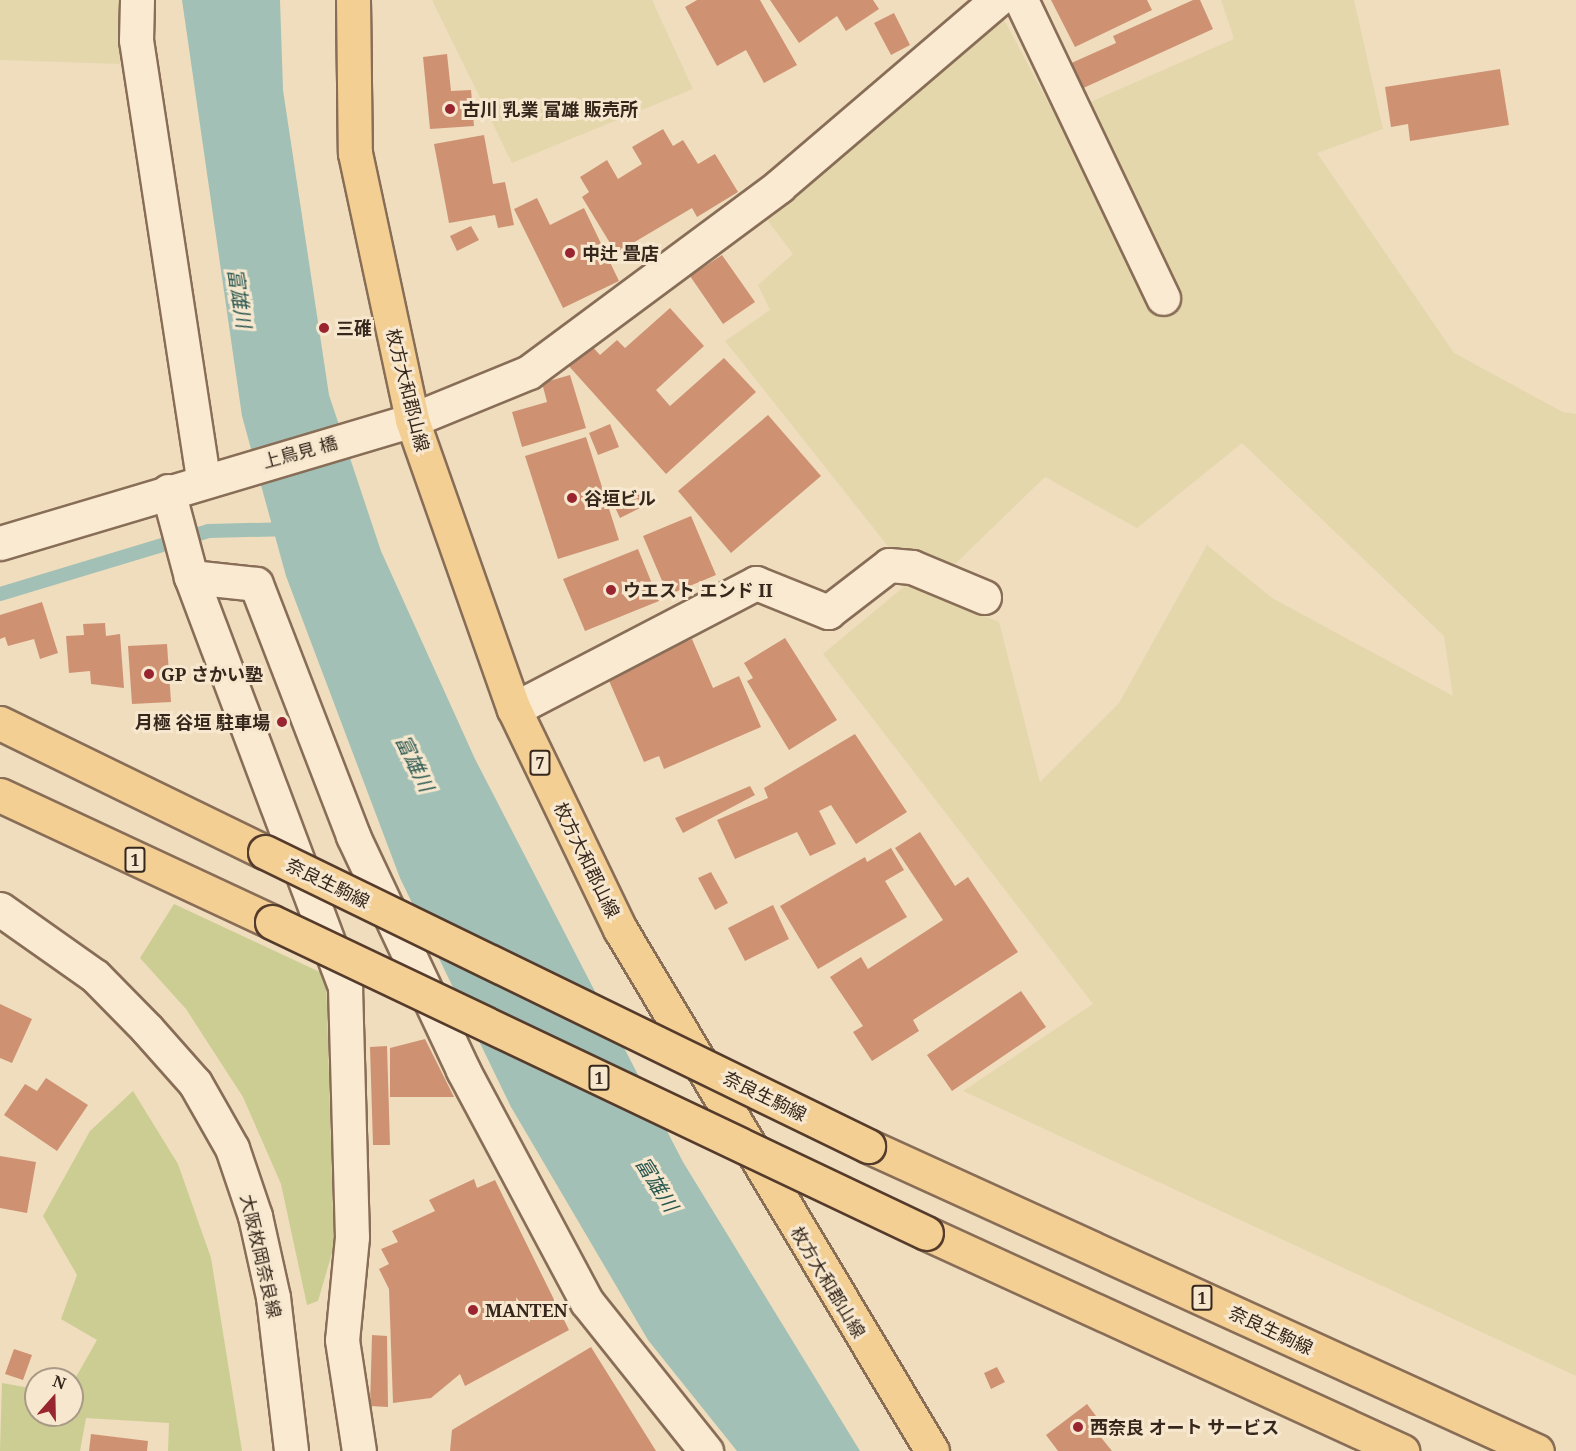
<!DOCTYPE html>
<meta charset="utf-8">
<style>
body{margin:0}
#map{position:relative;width:1576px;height:1451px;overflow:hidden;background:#efddbe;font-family:"Noto Serif","Noto Sans JP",serif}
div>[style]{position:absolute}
.farmland>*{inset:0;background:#e5d7ac}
.green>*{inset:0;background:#cbcd92}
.water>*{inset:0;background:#a2c0b5}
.stream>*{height:14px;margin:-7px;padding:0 7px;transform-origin:7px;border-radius:7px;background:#a2c0b5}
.building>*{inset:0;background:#ce9273}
.roads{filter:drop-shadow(2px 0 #886d57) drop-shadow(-2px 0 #886d57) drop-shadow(0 2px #886d57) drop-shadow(0 -2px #886d57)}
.minor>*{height:33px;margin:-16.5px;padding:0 16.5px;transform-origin:16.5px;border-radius:16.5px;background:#faead2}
.tertiary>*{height:33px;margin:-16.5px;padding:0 16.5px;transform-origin:16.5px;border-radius:16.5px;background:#faead2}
.secondary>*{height:33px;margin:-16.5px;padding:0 16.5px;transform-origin:16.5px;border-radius:16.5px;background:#faead2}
.primary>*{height:33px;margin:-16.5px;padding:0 16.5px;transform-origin:16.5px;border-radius:16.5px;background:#f4cf94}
.bridges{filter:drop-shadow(2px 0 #553b2b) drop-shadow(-2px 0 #553b2b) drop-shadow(0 2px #553b2b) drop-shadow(0 -2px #553b2b)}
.primary-bridge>*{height:33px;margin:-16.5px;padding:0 16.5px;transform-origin:16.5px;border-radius:16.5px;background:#f4cf94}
.dots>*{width:16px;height:16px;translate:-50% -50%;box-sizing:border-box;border:3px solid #f6e7ce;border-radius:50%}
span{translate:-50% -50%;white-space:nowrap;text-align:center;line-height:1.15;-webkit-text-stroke:6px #f6e7ce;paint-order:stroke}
.shield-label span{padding:2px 4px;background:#f6e7ce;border:2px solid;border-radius:4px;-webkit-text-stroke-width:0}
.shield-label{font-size:16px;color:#36271c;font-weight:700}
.poi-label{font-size:18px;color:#36271c;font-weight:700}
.left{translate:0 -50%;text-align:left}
.right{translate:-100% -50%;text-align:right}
.street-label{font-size:18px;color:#36271c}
.water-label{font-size:20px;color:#2a5750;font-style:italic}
.north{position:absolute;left:24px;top:1367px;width:60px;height:60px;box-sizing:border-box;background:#f6e7ce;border:2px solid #a99a87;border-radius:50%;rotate:20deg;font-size:16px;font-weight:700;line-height:24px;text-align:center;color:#36271c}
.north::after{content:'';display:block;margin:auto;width:21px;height:27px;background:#98252f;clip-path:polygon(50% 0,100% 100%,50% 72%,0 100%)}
</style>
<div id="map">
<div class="farmland">
<div style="clip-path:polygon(0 0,120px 0,120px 64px,0 60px)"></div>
<div style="clip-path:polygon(432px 0,652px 0,693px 89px,512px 163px)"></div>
<div style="clip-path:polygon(1221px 0,1354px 0,1383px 129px,1317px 153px,1454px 353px,1563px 412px,1576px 414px,1576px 1376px,963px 1091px,1093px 1004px,823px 654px,906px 585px,999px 622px,1040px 782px,1119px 703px,1207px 545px,1272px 598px,1453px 696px,1444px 636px,1242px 443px,1137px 528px,1045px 477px,955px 564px,891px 550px,725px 341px,770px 310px,758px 285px,793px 254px,761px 212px,1001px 14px,1056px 117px,1234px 39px)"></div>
</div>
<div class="green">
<div style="clip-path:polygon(174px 904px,326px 975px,334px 1246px,318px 1301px,307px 1305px,281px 1184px,243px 1097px,186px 1009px,140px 958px)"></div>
<div style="clip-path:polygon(133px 1091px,178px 1164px,211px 1258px,242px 1451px,168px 1451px,169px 1423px,86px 1418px,80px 1451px,0 1451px,2px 1383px,36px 1389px,36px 1415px,72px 1415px,72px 1384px,97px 1340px,61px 1319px,77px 1275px,43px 1216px,90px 1131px)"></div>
</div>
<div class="water">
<div style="clip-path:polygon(182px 0,280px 0,283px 90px,329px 395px,381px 551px,475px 759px,683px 1162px,860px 1451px,737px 1451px,648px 1340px,511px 1107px,400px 878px,286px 576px,242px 416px)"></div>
</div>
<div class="stream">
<div style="left:0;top:594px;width:218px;rotate:-16.8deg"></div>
<div style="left:209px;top:531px;width:83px;rotate:-1.4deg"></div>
</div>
<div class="building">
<div style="clip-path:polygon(697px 0,760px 0,797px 65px,764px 83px,746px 50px,717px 66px,685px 7px)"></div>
<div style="clip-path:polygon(770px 0,873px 0,879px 9px,846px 31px,837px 16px,799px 43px)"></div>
<div style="clip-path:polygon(1051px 0,1147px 0,1152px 10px,1075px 47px)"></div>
<div style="clip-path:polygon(1193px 0,1200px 0,1213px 29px,1079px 90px,1067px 65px,1116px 43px,1113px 36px)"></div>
<div style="clip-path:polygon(894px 13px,910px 45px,891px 55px,874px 23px)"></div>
<div style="clip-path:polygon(447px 54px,451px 91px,471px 90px,474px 126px,430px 129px,423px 57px)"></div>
<div style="clip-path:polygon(1500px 69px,1509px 125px,1410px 141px,1408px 124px,1391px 127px,1385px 87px)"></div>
<div style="clip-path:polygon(663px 129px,673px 146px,683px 140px,698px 164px,715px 154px,738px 192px,697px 217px,692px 208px,616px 253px,582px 197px,589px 192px,580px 177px,607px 160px,618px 179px,642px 164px,632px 147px)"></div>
<div style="clip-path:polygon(484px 135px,493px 184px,505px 182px,514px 225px,498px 228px,495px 215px,449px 223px,434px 144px)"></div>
<div style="clip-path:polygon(537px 198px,550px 225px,584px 208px,619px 281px,563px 308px,514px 209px)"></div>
<div style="clip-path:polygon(471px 226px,479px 240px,457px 251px,450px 236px)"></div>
<div style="clip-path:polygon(722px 255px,755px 302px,723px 324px,690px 276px)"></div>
<div style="clip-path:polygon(670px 308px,704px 346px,656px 390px,670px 406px,724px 358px,756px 392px,666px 474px,567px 364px,590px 344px,600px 355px,617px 340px,625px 348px)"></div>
<div style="clip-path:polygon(570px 375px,586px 428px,522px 447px,512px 412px,547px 402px,542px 383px)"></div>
<div style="clip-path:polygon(768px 415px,821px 476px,731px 553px,678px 491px)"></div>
<div style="clip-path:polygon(610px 424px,619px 447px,598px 455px,589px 433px)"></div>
<div style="clip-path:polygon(586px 437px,619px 540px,558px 559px,525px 456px)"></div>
<div style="clip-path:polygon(642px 488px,650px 503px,620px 518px,613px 503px)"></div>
<div style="clip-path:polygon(691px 516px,716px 575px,668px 595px,643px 536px)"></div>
<div style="clip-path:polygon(638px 549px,659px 601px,585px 631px,563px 579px)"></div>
<div style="clip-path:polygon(42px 602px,58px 653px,40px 659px,34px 639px,8px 646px,5px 637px,0 639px,0 615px)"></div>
<div style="clip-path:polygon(105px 623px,106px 636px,120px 634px,124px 688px,91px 684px,90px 671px,69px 673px,66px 636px,84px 635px,83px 624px)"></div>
<div style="clip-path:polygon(785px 638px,837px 720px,789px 750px,747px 681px,753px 678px,744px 663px)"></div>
<div style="clip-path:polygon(692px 639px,713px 688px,739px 676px,761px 727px,664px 769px,659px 756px,644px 762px,607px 676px)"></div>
<div style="clip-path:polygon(167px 644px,171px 702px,132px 704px,128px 646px)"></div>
<div style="clip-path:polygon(855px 734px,907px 812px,856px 844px,831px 805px,819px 811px,836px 844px,810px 856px,797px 832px,735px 859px,717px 820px,768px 798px,764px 788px)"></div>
<div style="clip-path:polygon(750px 786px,755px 795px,683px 833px,675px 818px)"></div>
<div style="clip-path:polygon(920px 832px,955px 886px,968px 877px,1018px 952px,913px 1020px,919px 1031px,872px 1061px,853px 1032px,863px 1026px,830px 977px,861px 957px,868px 969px,943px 920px,895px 848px)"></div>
<div style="clip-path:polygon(891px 848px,904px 870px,885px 881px,907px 917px,818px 969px,780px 906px,865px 857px,867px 862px)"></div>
<div style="clip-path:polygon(711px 872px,728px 903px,715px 910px,698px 878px)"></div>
<div style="clip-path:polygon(773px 905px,789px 939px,745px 961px,728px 928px)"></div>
<div style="clip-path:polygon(1021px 991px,1046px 1027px,952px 1091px,927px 1055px)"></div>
<div style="clip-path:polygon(0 1004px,32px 1019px,12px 1063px,0 1058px)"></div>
<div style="clip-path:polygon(425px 1039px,454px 1097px,390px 1097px,390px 1048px)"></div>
<div style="clip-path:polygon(387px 1046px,390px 1145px,373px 1145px,370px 1047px)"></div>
<div style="clip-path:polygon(46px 1078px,88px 1105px,57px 1151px,4px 1115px,25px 1084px,37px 1091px)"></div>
<div style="clip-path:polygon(0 1156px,36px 1162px,27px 1213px,0 1208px)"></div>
<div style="clip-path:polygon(474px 1179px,477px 1188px,495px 1180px,569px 1330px,465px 1386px,460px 1374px,431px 1398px,393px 1403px,389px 1289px,379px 1269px,389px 1264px,381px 1249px,398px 1242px,392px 1231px,435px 1211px,429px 1200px)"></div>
<div style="clip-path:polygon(372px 1335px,387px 1336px,388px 1407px,370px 1406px)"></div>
<div style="clip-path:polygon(591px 1347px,656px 1451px,450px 1451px,452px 1430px)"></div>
<div style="clip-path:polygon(14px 1349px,32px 1355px,23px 1380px,5px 1374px)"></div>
<div style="clip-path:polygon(997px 1367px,1005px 1382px,991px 1389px,984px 1373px)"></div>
<div style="clip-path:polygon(1087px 1404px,1102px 1424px,1095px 1430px,1112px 1451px,1058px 1451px,1046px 1435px)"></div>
<div style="clip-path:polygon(91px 1434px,148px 1441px,147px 1451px,89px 1451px)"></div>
</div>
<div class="roads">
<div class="minor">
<div style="left:137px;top:0;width:40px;rotate:91.4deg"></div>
<div style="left:136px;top:40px;width:445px;rotate:81.3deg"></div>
<div style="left:1021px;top:0;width:330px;rotate:64.5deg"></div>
<div style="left:412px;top:420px;width:126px;rotate:-22.3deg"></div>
<div style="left:529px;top:372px;width:312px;rotate:-36.6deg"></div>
<div style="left:779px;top:186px;width:287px;rotate:-40.5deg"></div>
<div style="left:168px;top:491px;width:89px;rotate:75deg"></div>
<div style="left:191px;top:577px;width:65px;rotate:6.1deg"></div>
<div style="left:256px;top:584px;width:270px;rotate:68.9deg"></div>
<div style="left:353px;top:836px;width:259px;rotate:64.8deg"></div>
<div style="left:463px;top:1070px;width:263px;rotate:61.9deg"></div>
<div style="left:587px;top:1302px;width:191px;rotate:51.4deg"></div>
<div style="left:191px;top:577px;width:438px;rotate:69.4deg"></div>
<div style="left:345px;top:987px;width:250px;rotate:88.4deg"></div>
<div style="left:352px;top:1237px;width:103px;rotate:95.5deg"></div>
<div style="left:342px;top:1340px;width:112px;rotate:81.3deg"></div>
<div style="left:514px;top:709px;width:273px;rotate:-27.5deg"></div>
<div style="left:756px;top:583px;width:78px;rotate:21.9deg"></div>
<div style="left:828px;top:612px;width:77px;rotate:-37.6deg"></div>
<div style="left:889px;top:565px;width:23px;rotate:5deg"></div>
<div style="left:912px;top:567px;width:78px;rotate:22.6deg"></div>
</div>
<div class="tertiary">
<div style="left:0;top:543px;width:430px;rotate:-16.6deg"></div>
</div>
<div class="secondary">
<div style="left:0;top:909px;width:116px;rotate:35.2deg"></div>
<div style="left:95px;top:976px;width:74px;rotate:45.5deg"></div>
<div style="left:147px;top:1029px;width:72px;rotate:48.4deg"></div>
<div style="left:195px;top:1083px;width:75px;rotate:60.4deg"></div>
<div style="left:232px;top:1148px;width:72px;rotate:71.3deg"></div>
<div style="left:255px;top:1216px;width:83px;rotate:77.5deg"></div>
<div style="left:273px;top:1297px;width:155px;rotate:83.3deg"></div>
</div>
<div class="primary">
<div style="left:353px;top:0;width:153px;rotate:89.3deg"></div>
<div style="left:355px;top:153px;width:273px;rotate:77.9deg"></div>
<div style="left:412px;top:420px;width:306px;rotate:70.6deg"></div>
<div style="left:514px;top:709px;width:244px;rotate:64.3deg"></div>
<div style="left:620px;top:929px;width:608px;rotate:59.13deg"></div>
<div style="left:0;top:723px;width:295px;rotate:26deg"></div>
<div style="left:0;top:795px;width:300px;rotate:25deg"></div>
<div style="left:868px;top:1146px;width:735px;rotate:24.51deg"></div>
<div style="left:926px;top:1233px;width:524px;rotate:24.61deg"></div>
</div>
</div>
<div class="bridges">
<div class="primary-bridge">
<div style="left:265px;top:852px;width:671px;rotate:25.99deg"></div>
<div style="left:272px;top:922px;width:724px;rotate:25.43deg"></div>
</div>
</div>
<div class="dots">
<div style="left:450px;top:109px;background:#98252f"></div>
<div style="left:570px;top:253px;background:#98252f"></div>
<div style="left:324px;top:328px;background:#98252f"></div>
<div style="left:572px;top:498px;background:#98252f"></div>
<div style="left:611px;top:590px;background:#98252f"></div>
<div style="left:149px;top:674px;background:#98252f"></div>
<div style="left:282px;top:722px;background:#98252f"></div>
<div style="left:473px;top:1310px;background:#98252f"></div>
<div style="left:1078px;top:1427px;background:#98252f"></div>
</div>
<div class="shield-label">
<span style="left:540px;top:763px">7</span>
<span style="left:135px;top:860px">1</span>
<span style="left:599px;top:1078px">1</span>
<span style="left:1202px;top:1298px">1</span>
</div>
<div class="poi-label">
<span class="left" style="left:462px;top:109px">古川 乳業 富雄 販売所</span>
<span class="left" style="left:582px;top:253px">中辻 畳店</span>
<span class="left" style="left:336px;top:328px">三碓</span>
<span class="left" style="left:584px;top:498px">谷垣ビル</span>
<span class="left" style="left:623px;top:590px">ウエスト エンド II</span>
<span class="left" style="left:161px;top:674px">GP さかい塾</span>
<span class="right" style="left:270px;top:722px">月極 谷垣 駐車場</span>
<span class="left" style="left:485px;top:1310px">MANTEN</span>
<span class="left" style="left:1090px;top:1427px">西奈良 オート サービス</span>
</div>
<div class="street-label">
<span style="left:408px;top:390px;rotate:76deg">枚方大和郡山線</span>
<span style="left:300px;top:452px;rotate:-15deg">上鳥見 橋</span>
<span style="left:587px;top:860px;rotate:64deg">枚方大和郡山線</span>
<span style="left:328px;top:883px;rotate:26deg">奈良生駒線</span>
<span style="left:765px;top:1096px;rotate:26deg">奈良生駒線</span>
<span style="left:261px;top:1256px;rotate:77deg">大阪枚岡奈良線</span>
<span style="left:828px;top:1282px;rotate:59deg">枚方大和郡山線</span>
<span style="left:1271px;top:1330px;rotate:25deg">奈良生駒線</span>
</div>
<div class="water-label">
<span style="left:240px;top:298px;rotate:81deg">富雄川</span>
<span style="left:415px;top:763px;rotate:64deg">富雄川</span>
<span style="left:657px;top:1184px;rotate:58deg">富雄川</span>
</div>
<div class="north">N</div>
</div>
